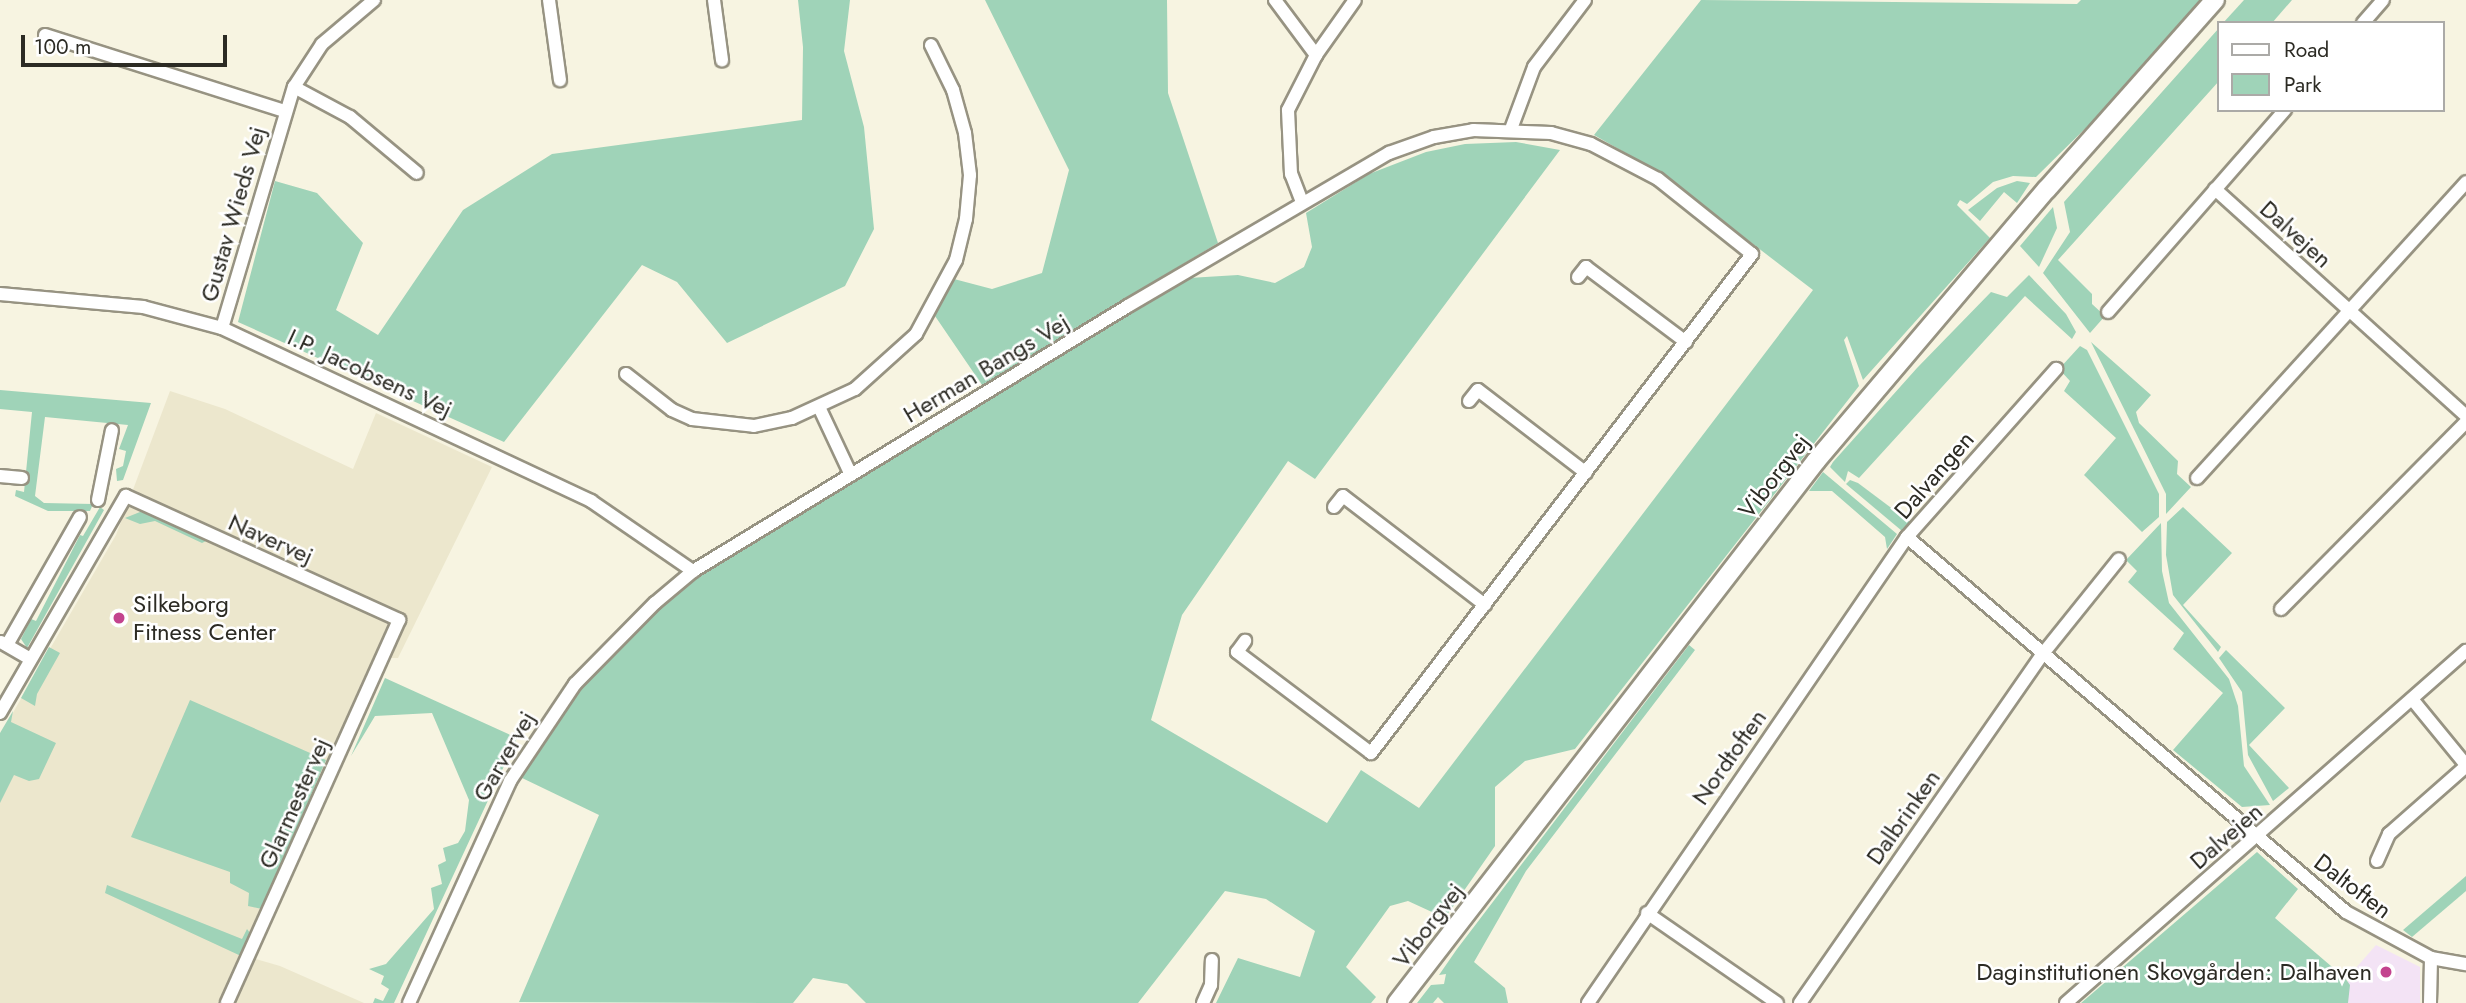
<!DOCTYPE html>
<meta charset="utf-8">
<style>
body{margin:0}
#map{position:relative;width:2466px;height:1003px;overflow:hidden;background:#f7f4e1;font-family:Jost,sans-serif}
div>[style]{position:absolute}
.built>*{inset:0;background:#ece7cd}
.education>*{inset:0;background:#f3e3f5}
.green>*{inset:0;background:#9fd3b8}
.roads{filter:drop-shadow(2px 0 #979382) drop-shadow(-2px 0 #979382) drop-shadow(0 2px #979382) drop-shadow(0 -2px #979382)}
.minor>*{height:12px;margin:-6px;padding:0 6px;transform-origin:6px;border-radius:6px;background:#fff}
.primary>*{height:18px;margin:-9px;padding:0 9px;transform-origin:9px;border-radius:9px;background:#fff}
.dots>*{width:19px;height:19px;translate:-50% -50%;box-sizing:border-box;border:4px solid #fff;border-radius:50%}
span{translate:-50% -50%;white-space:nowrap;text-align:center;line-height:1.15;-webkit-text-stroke:5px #fff;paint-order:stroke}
.street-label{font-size:24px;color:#2c2b24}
.poi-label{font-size:24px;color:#2c2b24}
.left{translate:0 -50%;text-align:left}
.right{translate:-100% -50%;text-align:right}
.legend{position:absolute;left:2217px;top:21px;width:228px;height:91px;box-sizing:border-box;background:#fff;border:2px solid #abaaa7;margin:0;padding:9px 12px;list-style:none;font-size:21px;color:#2c2b24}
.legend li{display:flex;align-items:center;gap:14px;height:35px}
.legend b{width:35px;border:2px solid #abaaa7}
.scale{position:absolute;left:21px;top:35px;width:206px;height:32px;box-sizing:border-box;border:4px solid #2c2b24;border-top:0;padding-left:9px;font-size:21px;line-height:24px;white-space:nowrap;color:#2c2b24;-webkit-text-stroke:5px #fff;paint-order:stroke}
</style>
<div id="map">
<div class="built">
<div style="clip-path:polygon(170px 391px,225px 409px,353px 469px,376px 413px,492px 467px,398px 658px,376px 658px,242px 955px,280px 966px,364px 1003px,0 1003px,0 735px,116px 535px)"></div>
</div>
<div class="education">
<div style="clip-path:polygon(2376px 945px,2420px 967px,2420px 1003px,2348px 1003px,2348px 977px)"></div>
</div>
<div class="green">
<div style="clip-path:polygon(798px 0,850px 0,844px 51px,864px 127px,874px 229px,845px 286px,727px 343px,677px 282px,642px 265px,504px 442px,238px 322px,275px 181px,317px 193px,363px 243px,336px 310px,378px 335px,463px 210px,552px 154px,802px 120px,803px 47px)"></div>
<div style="clip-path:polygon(985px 0,1167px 0,1168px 93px,1218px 243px,982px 385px,935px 316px,954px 279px,992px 289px,1042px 273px,1069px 170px)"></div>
<div style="clip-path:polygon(1701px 0,2077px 4px,2081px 0,2200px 0,2104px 110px,2036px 177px,2013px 176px,1993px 182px,1967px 204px,1960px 200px,1957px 205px,1990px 238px,1863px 380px,1847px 336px,1844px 340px,1859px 386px,1575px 749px,1525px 761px,1495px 787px,1495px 846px,1445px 918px,1408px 901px,1390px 906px,1346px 967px,1376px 997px,1371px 1003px,1216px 1003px,1238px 958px,1300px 977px,1315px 931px,1266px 899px,1225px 891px,1138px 1003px,866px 1003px,847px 984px,813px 978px,793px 1003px,519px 1002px,599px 815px,520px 777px,583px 683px,640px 624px,698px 576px,1189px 278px,1238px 275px,1275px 283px,1304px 267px,1312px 247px,1306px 213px,1369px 174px,1426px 152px,1465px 144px,1516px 142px,1560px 150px,1315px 479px,1288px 461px,1182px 615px,1151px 720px,1327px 823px,1361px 770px,1419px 808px,1813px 290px,1659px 172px,1594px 135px)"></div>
<div style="clip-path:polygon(2244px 0,2292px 0,2272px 23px,2223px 23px)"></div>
<div style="clip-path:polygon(2219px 28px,2219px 81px,2058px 260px,2092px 294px,2092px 304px,2105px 316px,2090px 333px,2043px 273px,2070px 232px,2064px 202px)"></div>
<div style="clip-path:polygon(2017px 181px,2030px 183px,2017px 203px,2004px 192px,1980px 221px,1968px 210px,1997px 188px)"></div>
<div style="clip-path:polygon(2053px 207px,2057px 228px,2039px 267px,2020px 246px)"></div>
<div style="clip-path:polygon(2029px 275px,2066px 314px,2076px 332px,2072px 339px,2025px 296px,1859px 478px,1848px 471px,1845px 482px,1830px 467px,1833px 462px,1917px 368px,1991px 292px,2007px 297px)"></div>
<div style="clip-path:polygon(2091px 342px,2151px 395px,2136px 412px,2139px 423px,2178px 461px,2177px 474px,2191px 487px,2166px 514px,2166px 494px)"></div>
<div style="clip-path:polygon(2080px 346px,2087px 350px,2159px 494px,2159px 517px,2142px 532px,2084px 475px,2116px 438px,2064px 391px,2070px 381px,2059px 369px)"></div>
<div style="clip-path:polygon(0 390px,151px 403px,123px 480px,117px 481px,116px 469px,123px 466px,126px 451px,119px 449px,128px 425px,45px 417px,35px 496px,44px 503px,93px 504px,90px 511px,48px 511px,15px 496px,16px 490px,24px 492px,32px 412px,0 409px)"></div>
<div style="clip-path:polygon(1823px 472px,1897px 534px,1887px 549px,1885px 537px,1832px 491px,1809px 491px)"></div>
<div style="clip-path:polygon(1850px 480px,1858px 483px,1910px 522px,1902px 531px,1846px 484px)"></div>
<div style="clip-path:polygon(100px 507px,104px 510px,27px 648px,21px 639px,31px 619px,36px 621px,80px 535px,83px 536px)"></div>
<div style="clip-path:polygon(2183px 507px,2232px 553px,2183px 605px,2221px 647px,2218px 652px,2173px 595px,2166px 555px,2167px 522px)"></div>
<div style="clip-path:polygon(140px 512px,150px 513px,208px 540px,202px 543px,155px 521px,140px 524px,125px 518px)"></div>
<div style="clip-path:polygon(2161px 523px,2162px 571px,2169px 603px,2229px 679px,2238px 706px,2244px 766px,2270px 805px,2242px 807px,2173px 750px,2223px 693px,2173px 649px,2184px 633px,2128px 582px,2137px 571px,2126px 560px)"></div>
<div style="clip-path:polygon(1689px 645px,1695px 650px,1526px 871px,1474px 962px,1505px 988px,1508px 1003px,1444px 1003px,1438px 997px,1433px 1003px,1417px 1003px,1431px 985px,1444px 984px,1446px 974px,1439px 975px,1457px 949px)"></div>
<div style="clip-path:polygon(49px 647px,60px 653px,37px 694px,35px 706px,21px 698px)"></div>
<div style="clip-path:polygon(2226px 650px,2285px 708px,2249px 745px,2289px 788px,2273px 801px,2248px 755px,2242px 692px,2219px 658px)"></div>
<div style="clip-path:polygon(385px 678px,517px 738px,394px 1003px,373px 1003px,375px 998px,383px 1001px,389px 989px,381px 984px,384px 976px,369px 969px,386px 964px,434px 909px,431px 888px,442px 884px,438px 865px,446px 861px,443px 848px,458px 843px,465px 831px,469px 800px,432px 713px,375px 716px,351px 756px)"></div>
<div style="clip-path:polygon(190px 700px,326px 760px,262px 909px,248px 906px,249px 893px,230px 883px,230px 872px,131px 837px)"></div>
<div style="clip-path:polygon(13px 711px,11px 722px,56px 743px,39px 779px,29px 781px,14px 775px,0 803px,0 733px)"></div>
<div style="clip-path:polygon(2257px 852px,2298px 889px,2275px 918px,2345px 978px,2350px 985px,2348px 1003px,2081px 1003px)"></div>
<div style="clip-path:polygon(2466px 876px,2466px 891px,2412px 937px,2403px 930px)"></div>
<div style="clip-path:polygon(107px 885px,242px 939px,247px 929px,250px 933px,241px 956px,105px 893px)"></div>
</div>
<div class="roads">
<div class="minor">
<div style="left:549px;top:0;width:81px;rotate:82.2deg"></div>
<div style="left:714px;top:0;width:61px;rotate:82.4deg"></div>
<div style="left:1275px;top:0;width:69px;rotate:53.3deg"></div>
<div style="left:2363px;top:23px;width:30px;rotate:-49deg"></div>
<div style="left:45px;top:35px;width:252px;rotate:17.6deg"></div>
<div style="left:294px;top:87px;width:64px;rotate:28.2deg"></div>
<div style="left:350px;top:117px;width:87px;rotate:39.9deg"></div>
<div style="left:1511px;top:129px;width:66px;rotate:-69.6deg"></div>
<div style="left:1534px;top:67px;width:84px;rotate:-52.7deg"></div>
<div style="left:2215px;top:189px;width:338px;rotate:42.1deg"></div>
<div style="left:1302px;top:202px;width:30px;rotate:-111deg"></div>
<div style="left:1291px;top:174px;width:64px;rotate:-92.7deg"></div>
<div style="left:1288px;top:110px;width:62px;rotate:-63deg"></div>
<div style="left:1316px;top:55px;width:67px;rotate:-54.7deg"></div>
<div style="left:1578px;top:277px;width:13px;rotate:-51deg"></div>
<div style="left:1586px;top:267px;width:125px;rotate:36.9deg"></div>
<div style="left:0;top:294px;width:144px;rotate:5.2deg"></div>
<div style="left:143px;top:307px;width:82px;rotate:14.9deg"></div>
<div style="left:222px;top:328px;width:408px;rotate:25.1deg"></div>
<div style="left:591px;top:501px;width:124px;rotate:34.5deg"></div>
<div style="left:2108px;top:312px;width:269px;rotate:-48.8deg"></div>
<div style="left:222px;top:328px;width:252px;rotate:-73.4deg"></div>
<div style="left:294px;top:87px;width:51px;rotate:-56.9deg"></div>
<div style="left:322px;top:44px;width:68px;rotate:-40.2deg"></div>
<div style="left:626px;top:374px;width:58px;rotate:38deg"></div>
<div style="left:672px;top:410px;width:22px;rotate:24deg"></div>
<div style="left:692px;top:419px;width:62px;rotate:6.4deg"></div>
<div style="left:754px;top:426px;width:39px;rotate:-12deg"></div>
<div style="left:792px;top:418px;width:69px;rotate:-24.7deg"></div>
<div style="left:855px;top:389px;width:82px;rotate:-42deg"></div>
<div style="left:916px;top:334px;width:84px;rotate:-61.6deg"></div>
<div style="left:956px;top:260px;width:42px;rotate:-76.3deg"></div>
<div style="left:966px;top:219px;width:44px;rotate:-84.8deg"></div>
<div style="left:970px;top:175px;width:42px;rotate:-96.8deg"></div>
<div style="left:965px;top:133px;width:45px;rotate:-105.6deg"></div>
<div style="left:953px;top:90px;width:50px;rotate:-116.1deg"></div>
<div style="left:1469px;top:401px;width:14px;rotate:-51deg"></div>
<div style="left:1478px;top:390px;width:136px;rotate:37.5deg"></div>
<div style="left:819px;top:407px;width:75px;rotate:64.8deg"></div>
<div style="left:0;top:476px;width:22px;rotate:5deg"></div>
<div style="left:2197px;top:478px;width:400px;rotate:-47.7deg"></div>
<div style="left:98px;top:500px;width:71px;rotate:-78.7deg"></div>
<div style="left:1334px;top:507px;width:14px;rotate:-51deg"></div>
<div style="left:1343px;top:496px;width:179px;rotate:37.5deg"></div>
<div style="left:1907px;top:537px;width:577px;rotate:40.5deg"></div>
<div style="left:2346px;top:912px;width:97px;rotate:28.4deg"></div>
<div style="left:2431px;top:958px;width:36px;rotate:10deg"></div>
<div style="left:2281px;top:609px;width:263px;rotate:-45.3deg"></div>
<div style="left:1px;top:642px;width:34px;rotate:30deg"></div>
<div style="left:7px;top:645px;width:147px;rotate:-60.3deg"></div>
<div style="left:2412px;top:699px;width:85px;rotate:50.7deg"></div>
<div style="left:0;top:713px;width:251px;rotate:-59.9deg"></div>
<div style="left:126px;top:496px;width:300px;rotate:24.4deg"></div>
<div style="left:399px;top:620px;width:420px;rotate:114.2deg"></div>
<div style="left:2377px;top:861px;width:30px;rotate:-66deg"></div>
<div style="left:2389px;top:834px;width:103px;rotate:-41.4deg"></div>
<div style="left:1647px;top:913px;width:158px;rotate:34.7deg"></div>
<div style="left:409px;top:1003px;width:244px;rotate:-65.5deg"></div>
<div style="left:510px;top:781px;width:117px;rotate:-56.2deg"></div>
<div style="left:575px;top:684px;width:114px;rotate:-45.4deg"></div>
<div style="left:655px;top:603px;width:50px;rotate:-40.1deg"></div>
<div style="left:693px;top:571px;width:509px;rotate:-31.35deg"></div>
<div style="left:1128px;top:306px;width:303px;rotate:-30.4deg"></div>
<div style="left:1389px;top:153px;width:48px;rotate:-19.6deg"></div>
<div style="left:1434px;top:137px;width:40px;rotate:-10deg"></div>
<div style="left:1473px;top:130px;width:78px;rotate:2.2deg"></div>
<div style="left:1551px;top:133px;width:41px;rotate:15.4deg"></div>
<div style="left:1591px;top:144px;width:76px;rotate:27.6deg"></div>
<div style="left:1658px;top:179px;width:120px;rotate:38.6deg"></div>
<div style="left:1752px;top:254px;width:628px;rotate:127.36deg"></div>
<div style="left:1371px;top:753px;width:168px;rotate:-143deg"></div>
<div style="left:1237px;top:652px;width:14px;rotate:-54deg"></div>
<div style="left:1203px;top:1003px;width:20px;rotate:-66deg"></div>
<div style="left:1211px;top:985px;width:25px;rotate:-88deg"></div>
<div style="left:1588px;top:1003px;width:565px;rotate:-55.61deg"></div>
<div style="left:1907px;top:537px;width:225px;rotate:-48.4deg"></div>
<div style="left:1800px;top:1003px;width:422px;rotate:-55.2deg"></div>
<div style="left:2041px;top:656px;width:124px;rotate:-51.2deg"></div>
<div style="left:2066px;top:1003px;width:533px;rotate:-41.35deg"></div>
<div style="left:2430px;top:1003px;width:45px;rotate:-88.7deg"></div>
</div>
<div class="primary">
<div style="left:1397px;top:1003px;width:685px;rotate:-52.29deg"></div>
<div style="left:1816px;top:461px;width:357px;rotate:-49.7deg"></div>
<div style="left:2047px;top:189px;width:253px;rotate:-48.4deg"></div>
</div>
</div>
<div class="dots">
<div style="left:119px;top:618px;background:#c3438e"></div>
<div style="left:2386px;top:972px;background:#c3438e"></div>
</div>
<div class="street-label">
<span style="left:233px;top:214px;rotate:-74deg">Gustav Wieds Vej</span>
<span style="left:2296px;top:234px;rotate:42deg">Dalvejen</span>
<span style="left:986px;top:368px;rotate:-31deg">Herman Bangs Vej</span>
<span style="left:370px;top:373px;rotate:25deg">I.P. Jacobsens Vej</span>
<span style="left:1934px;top:475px;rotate:-49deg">Dalvangen</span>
<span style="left:1774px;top:476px;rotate:-52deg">Viborgvej</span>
<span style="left:271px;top:539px;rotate:24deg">Navervej</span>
<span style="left:504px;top:756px;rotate:-60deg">Garvervej</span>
<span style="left:1729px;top:757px;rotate:-55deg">Nordtoften</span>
<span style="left:294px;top:803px;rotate:-66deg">Glarmestervej</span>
<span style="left:1903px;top:817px;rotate:-55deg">Dalbrinken</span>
<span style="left:2226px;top:836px;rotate:-41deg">Dalvejen</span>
<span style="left:2353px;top:886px;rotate:37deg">Daltoften</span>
<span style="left:1428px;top:925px;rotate:-52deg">Viborgvej</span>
</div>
<div class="poi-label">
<span class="left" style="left:133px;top:618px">Silkeborg<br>Fitness Center</span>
<span class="right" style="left:2372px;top:972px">Daginstitutionen Skovgården: Dalhaven</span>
</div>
<ul class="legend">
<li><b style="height:9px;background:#fff"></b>Road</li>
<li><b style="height:19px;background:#9fd3b8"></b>Park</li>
</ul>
<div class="scale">100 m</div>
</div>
